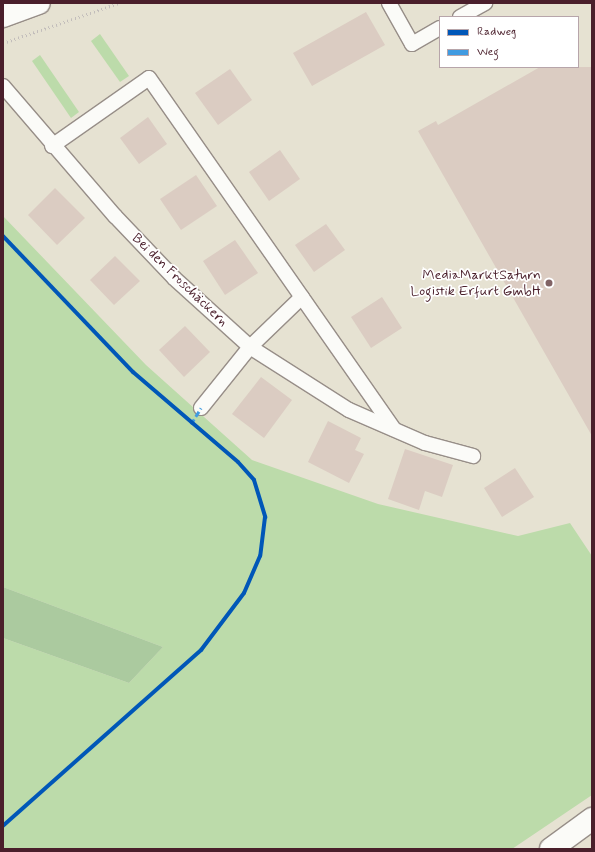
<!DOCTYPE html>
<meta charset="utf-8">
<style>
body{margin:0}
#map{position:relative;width:595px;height:852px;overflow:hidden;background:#e6e2d2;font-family:Mynerve,sans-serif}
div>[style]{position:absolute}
.green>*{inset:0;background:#bcdbaa}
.forest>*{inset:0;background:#abca9f}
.building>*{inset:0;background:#dbccc2}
.path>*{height:2.5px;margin-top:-1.25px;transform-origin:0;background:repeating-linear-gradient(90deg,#c2bdbb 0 1px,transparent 0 4px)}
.roads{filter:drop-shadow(1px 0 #978e88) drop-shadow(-1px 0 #978e88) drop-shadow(0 1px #978e88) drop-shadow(0 -1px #978e88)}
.service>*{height:14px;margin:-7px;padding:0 7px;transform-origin:7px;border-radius:7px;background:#fbfbf8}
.minor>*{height:22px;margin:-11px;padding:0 11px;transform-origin:11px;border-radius:11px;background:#fbfbf8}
.trunk>*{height:22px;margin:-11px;padding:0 11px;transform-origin:11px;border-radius:11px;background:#fbfbf8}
.quiet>*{height:3px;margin-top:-1.5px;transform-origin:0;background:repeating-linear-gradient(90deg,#409be1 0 6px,transparent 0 9px)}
.cycleway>*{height:4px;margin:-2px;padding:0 2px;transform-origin:2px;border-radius:2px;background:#0057b8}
.dots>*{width:11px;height:11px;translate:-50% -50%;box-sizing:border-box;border:2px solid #fff;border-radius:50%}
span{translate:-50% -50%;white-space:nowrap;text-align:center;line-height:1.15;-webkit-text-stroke:3.5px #fff;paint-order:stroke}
.poi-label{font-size:14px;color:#4a1f2b}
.right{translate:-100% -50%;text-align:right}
.street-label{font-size:14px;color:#4a1f2b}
.frame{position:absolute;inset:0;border:4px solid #4a1f2b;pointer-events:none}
.legend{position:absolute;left:439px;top:16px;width:140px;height:52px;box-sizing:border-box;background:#fff;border:1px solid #b7a5aa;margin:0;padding:5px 7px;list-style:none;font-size:12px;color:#4a1f2b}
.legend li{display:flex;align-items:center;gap:8px;height:20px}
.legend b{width:20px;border:1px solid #b7a5aa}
</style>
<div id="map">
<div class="green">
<div style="clip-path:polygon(100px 34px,129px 76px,120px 82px,91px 41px)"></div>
<div style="clip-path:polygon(40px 55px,79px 112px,71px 118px,32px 61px)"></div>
<div style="clip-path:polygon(3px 216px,146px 365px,252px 460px,378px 504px,518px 536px,570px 523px,592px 556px,592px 795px,512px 849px,3px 849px,3px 638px,129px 683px,163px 647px,3px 587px)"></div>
</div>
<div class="forest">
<div style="clip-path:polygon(3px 587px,163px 647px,129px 683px,3px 638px)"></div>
</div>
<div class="building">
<div style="clip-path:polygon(366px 12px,385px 45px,312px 86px,293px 53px)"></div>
<div style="clip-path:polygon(540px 67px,592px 67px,592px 436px,418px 131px,436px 121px,438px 125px)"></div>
<div style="clip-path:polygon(230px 69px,252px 100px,218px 125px,195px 93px)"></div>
<div style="clip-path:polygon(148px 117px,167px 144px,139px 164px,120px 138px)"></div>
<div style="clip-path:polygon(280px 150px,300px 179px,269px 201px,249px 172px)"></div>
<div style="clip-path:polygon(196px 175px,217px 206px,181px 230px,160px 199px)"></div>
<div style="clip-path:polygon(55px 188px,85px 218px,57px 245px,28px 215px)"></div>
<div style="clip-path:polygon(326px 224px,345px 250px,314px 272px,295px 245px)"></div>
<div style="clip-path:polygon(235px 240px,258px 273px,225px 295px,203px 261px)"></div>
<div style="clip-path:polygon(115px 256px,140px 281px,114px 305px,90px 280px)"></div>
<div style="clip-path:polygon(382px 297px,402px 328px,371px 348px,351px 317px)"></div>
<div style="clip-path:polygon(185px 326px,210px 352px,184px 377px,159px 350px)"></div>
<div style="clip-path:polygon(261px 377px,292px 400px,264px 438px,232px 414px)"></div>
<div style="clip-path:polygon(328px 421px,361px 438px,355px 450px,364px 454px,349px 483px,308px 462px)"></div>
<div style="clip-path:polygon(405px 449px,453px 465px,442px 497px,425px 491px,419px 510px,388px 499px)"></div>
<div style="clip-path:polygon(515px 468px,534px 497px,502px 517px,484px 488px)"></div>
</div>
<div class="path">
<div style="left:3px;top:43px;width:123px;rotate:-19deg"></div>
</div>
<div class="roads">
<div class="service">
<div style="left:389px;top:3px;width:47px;rotate:60.7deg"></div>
<div style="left:412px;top:44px;width:32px;rotate:-30deg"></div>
<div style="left:460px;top:17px;width:29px;rotate:-29deg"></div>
<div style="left:3px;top:86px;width:172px;rotate:49.3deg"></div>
<div style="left:115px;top:216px;width:86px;rotate:46.4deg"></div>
<div style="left:174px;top:278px;width:103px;rotate:42.2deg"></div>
<div style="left:250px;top:347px;width:117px;rotate:32.5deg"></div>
<div style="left:349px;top:410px;width:83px;rotate:23.5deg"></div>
<div style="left:425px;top:443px;width:50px;rotate:15.2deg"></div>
<div style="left:52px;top:146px;width:118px;rotate:-35deg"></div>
<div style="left:149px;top:78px;width:428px;rotate:55.1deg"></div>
<div style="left:201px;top:408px;width:78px;rotate:-51.2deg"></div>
<div style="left:250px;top:347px;width:72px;rotate:-43.9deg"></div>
</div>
<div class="minor">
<div style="left:3px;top:16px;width:38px;rotate:-20deg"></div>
</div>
<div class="trunk">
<div style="left:551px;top:849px;width:51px;rotate:-36.2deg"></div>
</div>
</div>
<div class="quiet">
<div style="left:191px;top:424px;width:19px;rotate:-58deg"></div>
</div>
<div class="cycleway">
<div style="left:3px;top:236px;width:188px;rotate:46.3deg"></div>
<div style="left:133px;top:372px;width:138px;rotate:40.6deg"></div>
<div style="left:238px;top:462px;width:24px;rotate:48deg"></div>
<div style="left:254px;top:480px;width:39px;rotate:73deg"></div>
<div style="left:265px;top:517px;width:39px;rotate:97deg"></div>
<div style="left:260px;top:556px;width:40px;rotate:113.4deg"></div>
<div style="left:244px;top:593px;width:71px;rotate:127deg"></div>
<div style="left:201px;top:650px;width:265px;rotate:138.4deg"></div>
</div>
<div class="dots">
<div style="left:549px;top:283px;background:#816365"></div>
</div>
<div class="poi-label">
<span class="right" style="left:541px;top:283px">MediaMarktSaturn<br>Logistik Erfurt GmbH</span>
</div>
<div class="street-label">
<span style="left:180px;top:280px;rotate:44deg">Bei den Froschäckern</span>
</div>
<div class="frame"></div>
<ul class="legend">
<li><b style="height:5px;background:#0057b8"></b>Radweg</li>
<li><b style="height:5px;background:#409be1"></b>Weg</li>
</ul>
</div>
